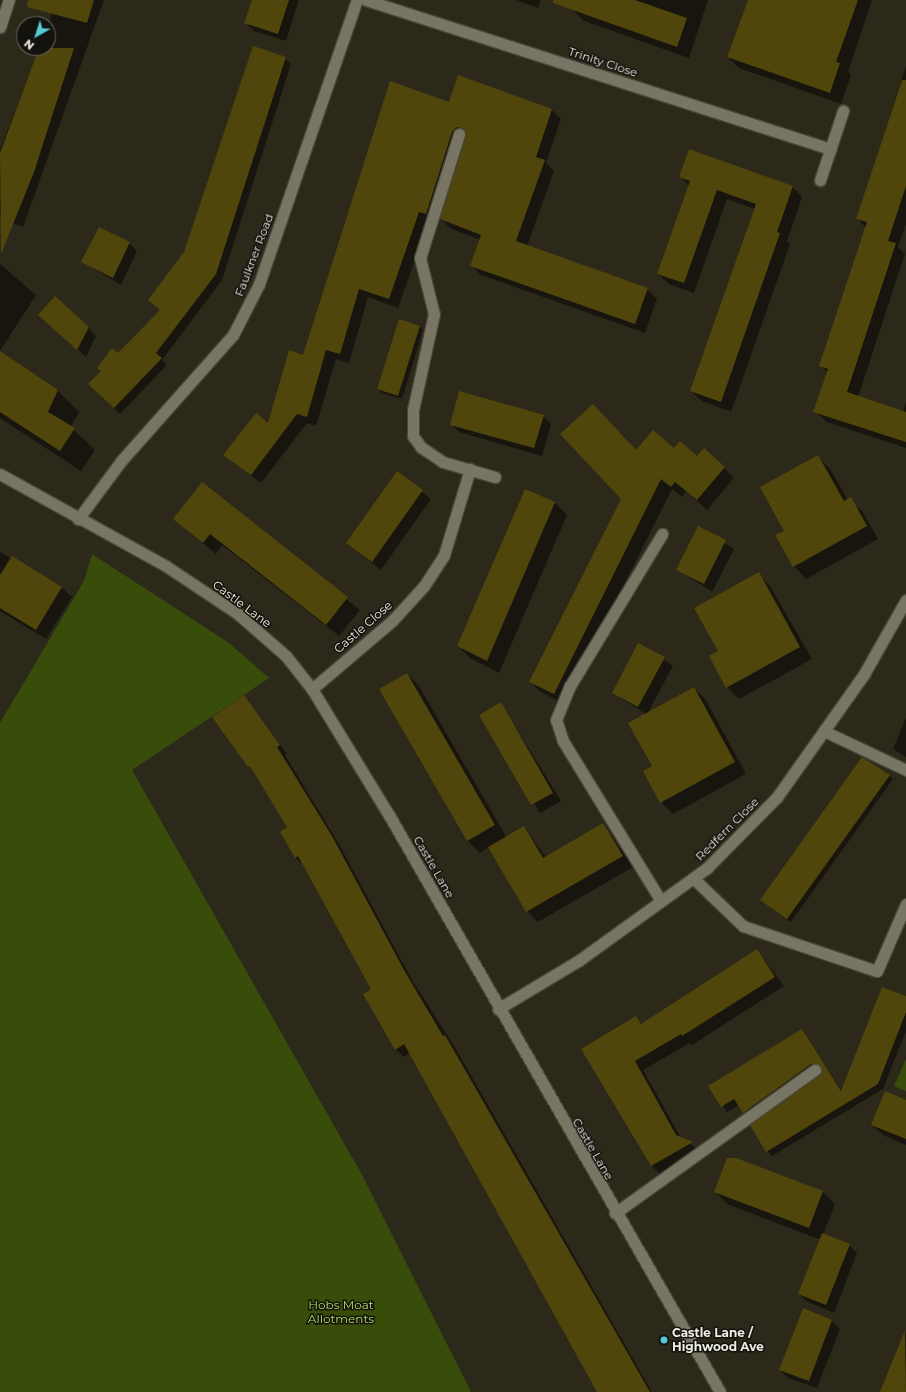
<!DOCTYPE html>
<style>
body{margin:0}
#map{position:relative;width:906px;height:1392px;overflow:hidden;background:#2c291b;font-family:Montserrat,sans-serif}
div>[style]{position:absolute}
.green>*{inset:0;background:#384d0a}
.shadow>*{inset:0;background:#0007}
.building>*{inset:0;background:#50460b}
.roads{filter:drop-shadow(1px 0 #48473a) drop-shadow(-1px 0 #48473a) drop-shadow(0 1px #48473a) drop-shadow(0 -1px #48473a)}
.service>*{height:11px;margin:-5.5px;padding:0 5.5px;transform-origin:5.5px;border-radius:5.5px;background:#787564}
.minor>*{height:11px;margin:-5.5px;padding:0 5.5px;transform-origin:5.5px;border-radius:5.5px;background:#787564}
.tertiary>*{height:11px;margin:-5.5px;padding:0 5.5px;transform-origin:5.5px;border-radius:5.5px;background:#787564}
.dots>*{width:11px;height:11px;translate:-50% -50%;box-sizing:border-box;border:2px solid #13120c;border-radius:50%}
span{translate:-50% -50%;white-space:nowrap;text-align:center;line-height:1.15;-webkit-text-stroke:3px #13120c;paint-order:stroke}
.street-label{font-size:12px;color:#eeede3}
.park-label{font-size:12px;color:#b3de66}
.poi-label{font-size:12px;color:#eeede3;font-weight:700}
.left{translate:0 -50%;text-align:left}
.north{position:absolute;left:16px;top:16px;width:40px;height:40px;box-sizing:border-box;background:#13120c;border:1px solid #6b6a62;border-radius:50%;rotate:219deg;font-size:11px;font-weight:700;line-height:16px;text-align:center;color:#eeede3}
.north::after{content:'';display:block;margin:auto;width:14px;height:18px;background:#52cbd7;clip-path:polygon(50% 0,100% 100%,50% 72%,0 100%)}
</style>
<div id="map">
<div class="green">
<div style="clip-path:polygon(92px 554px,229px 643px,269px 678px,132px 770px,362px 1175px,471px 1392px,0 1392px,0 723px,84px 581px)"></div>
<div style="clip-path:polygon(906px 1059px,906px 1091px,894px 1086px)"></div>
</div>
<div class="shadow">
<div style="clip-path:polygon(56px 0,104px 0,23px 227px,0 218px,0 150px,40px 48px,48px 48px,48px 27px)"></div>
<div style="clip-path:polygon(252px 0,299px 0,286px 41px,254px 31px,245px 22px)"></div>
<div style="clip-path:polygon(516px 0,541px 0,538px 8px)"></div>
<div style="clip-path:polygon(575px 0,708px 0,689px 58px,584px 21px,572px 9px)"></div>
<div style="clip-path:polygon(748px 0,872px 0,848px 72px,851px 75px,841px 104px,739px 68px,728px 57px)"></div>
<div style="clip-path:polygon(285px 58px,291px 64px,222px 280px,162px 360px,167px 365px,120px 414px,90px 384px,161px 311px,149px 300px,185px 252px)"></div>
<div style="clip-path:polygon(906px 66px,906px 224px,898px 247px,905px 254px,858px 397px,903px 412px,906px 402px,906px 448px,827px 422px,817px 413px,828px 373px,821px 366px,866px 228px,857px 218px)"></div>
<div style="clip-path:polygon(459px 77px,552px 110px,561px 119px,546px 163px,554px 171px,527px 246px,647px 289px,657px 299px,645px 333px,481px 275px,471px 265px,480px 240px,450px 228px,441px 219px,466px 137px,429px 220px,398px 308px,368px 297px,349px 363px,336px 359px,316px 426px,307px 423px,261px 483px,225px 455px,268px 425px,304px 356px,450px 104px)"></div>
<div style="clip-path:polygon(680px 176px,792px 186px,802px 197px,787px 241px,790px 244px,731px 412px,702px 401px,691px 391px,755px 209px,727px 199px,694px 293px,669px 284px,658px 274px,689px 186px)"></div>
<div style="clip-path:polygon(129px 243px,137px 251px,121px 285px,83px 262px)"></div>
<div style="clip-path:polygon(0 264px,36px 295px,0 351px)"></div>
<div style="clip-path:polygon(48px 323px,88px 327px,96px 336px,86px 357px)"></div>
<div style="clip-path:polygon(420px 326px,423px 330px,402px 399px,382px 393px,378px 389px)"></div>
<div style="clip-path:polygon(0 358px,58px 391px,79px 412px,71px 427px,95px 450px,81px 471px,0 418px)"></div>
<div style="clip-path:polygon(543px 416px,551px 424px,542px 456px,459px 432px,451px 424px)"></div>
<div style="clip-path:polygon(674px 449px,724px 468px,734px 478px,707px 510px,686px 491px,682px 497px,672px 489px,564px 704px,541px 692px,530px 682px,622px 498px,636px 451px)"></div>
<div style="clip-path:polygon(818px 457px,830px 469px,848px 500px,862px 511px,878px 539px,806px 579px,794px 566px,785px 531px)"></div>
<div style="clip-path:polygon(397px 473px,431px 499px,381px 570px,347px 543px)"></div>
<div style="clip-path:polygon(202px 484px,360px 610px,339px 636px,222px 545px,216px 554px,174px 519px)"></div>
<div style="clip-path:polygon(525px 490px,555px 503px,567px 515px,499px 673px,470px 658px,458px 646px)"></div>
<div style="clip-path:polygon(699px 527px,734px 549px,712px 592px,677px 569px)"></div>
<div style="clip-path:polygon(0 552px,62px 588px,72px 597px,46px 639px,0 611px)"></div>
<div style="clip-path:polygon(758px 574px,770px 586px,812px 659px,739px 699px,727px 687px,719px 651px)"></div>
<div style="clip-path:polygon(639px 644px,673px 666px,647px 714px,694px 688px,706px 700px,746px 774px,673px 814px,661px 802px,646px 714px,613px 693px)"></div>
<div style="clip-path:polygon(407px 674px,419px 686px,507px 838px,524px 827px,546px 857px,603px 824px,633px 867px,538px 922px,527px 911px,489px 847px,480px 853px,468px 841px,381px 690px)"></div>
<div style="clip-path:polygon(244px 696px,287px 754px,285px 755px,340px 846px,412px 980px,453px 1044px,652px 1392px,598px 1392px,410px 1053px,404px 1057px,395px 1049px,373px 989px,304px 866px,295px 857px,289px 828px,257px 775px,214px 717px)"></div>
<div style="clip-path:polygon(501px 703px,561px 801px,540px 813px,481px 715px)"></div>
<div style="clip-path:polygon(906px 718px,906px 757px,893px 749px)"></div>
<div style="clip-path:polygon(889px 776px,893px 779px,791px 922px,765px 903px)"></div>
<div style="clip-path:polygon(757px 950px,784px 986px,692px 1045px,690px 1043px,643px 1070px,681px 1138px,701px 1151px,661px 1175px,652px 1166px,583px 1049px,636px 1018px,642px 1024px)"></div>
<div style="clip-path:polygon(906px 997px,906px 1031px,883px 1089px,772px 1156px,767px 1151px,820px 1076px,821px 1070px,750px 1117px,739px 1105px,727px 1112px,710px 1087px,802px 1030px,842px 1091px)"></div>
<div style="clip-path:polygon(906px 1101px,906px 1145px,883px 1135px,872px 1125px)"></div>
<div style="clip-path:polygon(735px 1159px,823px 1192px,835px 1204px,823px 1235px,849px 1245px,857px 1253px,834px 1313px,808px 1302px,799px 1294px,821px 1240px,727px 1204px,715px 1191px)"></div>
<div style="clip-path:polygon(803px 1310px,832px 1321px,840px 1329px,817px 1388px,788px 1378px,780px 1370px)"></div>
<div style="clip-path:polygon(906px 1332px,906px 1392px,881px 1392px)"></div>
</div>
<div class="building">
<div style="clip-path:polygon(28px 0,94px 0,87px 23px,27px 7px)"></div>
<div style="clip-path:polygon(252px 0,289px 0,278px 34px,244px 23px)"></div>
<div style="clip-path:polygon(553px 0,635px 0,687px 18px,677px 47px,553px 3px)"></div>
<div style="clip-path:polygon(748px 0,858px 0,836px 62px,840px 63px,830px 93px,727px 57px)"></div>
<div style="clip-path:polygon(253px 46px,286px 57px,216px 274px,156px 353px,162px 358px,114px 408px,88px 384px,101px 371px,97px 368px,112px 348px,118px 353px,160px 310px,148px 300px,184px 252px)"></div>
<div style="clip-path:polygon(39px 48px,74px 48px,34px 172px,1px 254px,0 153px)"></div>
<div style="clip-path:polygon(458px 75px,552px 109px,536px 157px,545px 160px,516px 241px,648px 288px,635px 324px,470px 266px,481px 235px,440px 219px,466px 136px,464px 129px,457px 127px,452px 132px,426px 214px,419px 212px,389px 299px,359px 289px,340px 354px,326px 350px,307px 417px,297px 414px,251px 475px,223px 455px,256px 413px,268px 423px,289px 350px,303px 355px,390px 81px,449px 102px)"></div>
<div style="clip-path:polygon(902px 80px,906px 80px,906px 186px,888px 241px,896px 243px,847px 392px,906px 412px,906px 442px,813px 412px,828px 369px,819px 366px,867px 222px,856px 219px)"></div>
<div style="clip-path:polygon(689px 149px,793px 186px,777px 232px,780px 233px,721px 402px,690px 391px,756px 204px,717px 190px,684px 283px,657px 274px,690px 181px,679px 177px)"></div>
<div style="clip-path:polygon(99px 227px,130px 242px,113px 278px,81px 262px)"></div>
<div style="clip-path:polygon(55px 296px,89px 327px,77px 350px,38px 315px)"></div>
<div style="clip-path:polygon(399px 319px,420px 326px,398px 396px,377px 389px)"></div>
<div style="clip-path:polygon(0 351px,58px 390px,48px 412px,75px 428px,60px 451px,0 412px)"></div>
<div style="clip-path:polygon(459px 391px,544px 415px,534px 448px,450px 425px)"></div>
<div style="clip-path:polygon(593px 404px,636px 450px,653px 430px,674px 448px,680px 441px,697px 456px,704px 448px,725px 467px,697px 500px,675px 482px,671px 487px,661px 479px,554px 694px,529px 682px,621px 499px,560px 434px)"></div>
<div style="clip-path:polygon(818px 455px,844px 501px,851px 497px,867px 526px,793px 567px,775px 535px,784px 531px,760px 487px)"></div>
<div style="clip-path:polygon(397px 471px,423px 490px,372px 562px,346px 543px)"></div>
<div style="clip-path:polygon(202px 482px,348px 597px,326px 625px,210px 534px,203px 543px,173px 519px)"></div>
<div style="clip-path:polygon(525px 489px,555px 502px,487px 661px,457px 646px)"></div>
<div style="clip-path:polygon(698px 526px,726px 540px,704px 584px,676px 570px)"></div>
<div style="clip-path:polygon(12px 556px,62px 587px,36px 630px,0 608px,0 575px)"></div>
<div style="clip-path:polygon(759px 572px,800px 647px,726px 688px,709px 656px,718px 651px,694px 608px)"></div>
<div style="clip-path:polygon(638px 643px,665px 657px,638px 707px,612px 693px)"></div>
<div style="clip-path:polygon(407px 673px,495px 825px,467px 841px,379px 689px)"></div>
<div style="clip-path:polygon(694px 687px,735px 762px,660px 803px,643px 771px,652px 766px,628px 723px)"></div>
<div style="clip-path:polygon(244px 695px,280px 745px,277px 747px,332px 836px,404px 970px,443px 1036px,445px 1035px,650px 1392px,597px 1392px,404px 1044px,395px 1050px,363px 994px,371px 989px,298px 856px,295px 858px,280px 832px,287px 827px,250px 766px,248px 767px,212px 717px)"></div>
<div style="clip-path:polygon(501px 702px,553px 793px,531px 805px,479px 715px)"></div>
<div style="clip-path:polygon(862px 757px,890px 775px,787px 919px,760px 900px)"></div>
<div style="clip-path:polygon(603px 823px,623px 856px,526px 912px,488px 847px,524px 826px,543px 858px)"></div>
<div style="clip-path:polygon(757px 949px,775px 977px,682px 1036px,681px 1034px,635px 1061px,676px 1135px,693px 1142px,651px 1166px,581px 1049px,636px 1016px,641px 1024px)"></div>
<div style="clip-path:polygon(882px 987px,906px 996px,906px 1012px,878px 1084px,766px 1152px,750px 1125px,819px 1076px,820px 1066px,811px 1064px,743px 1113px,734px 1099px,721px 1107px,708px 1086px,802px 1029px,841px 1091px)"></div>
<div style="clip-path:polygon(885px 1091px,906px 1100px,906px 1139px,871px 1125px)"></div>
<div style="clip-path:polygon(727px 1158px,736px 1158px,823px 1191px,809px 1228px,714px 1192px)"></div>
<div style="clip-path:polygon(822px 1233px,850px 1244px,826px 1305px,798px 1294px)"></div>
<div style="clip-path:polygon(803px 1308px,832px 1320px,809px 1381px,779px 1370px)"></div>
<div style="clip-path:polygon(905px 1330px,906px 1392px,880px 1392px)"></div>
</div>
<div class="roads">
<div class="service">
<div style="left:443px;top:462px;width:27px;rotate:-146deg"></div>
<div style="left:421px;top:447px;width:14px;rotate:-126deg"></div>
<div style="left:413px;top:436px;width:26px;rotate:-90deg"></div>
<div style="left:413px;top:410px;width:98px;rotate:-77.7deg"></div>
<div style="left:434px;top:314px;width:58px;rotate:-104deg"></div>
<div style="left:420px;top:258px;width:130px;rotate:-72.5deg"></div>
<div style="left:824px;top:731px;width:91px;rotate:25.4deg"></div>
<div style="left:693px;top:878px;width:69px;rotate:43.8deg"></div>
<div style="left:743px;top:926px;width:141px;rotate:18.6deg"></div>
<div style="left:877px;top:971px;width:73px;rotate:-66.6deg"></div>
<div style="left:661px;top:901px;width:188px;rotate:-121.5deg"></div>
<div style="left:563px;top:741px;width:22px;rotate:-108deg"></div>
<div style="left:556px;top:720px;width:37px;rotate:-68deg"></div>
<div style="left:570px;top:686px;width:178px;rotate:-58.8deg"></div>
<div style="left:615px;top:1213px;width:246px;rotate:-35.6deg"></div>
</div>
<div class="minor">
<div style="left:366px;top:0;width:488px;rotate:17.8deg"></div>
<div style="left:0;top:27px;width:28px;rotate:-72deg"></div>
<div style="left:820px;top:180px;width:73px;rotate:-71.6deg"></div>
<div style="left:443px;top:462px;width:54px;rotate:16.1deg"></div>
<div style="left:78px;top:519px;width:72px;rotate:-53.4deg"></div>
<div style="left:121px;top:461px;width:169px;rotate:-48.4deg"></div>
<div style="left:233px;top:335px;width:57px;rotate:-63deg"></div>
<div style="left:259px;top:284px;width:300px;rotate:-71deg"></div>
<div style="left:312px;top:689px;width:105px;rotate:-40.4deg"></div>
<div style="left:392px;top:621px;width:47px;rotate:-47.6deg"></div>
<div style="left:424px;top:586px;width:37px;rotate:-57deg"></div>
<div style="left:444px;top:555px;width:90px;rotate:-73.2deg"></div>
<div style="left:498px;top:1009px;width:93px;rotate:-31deg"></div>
<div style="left:578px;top:961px;width:159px;rotate:-35.8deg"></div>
<div style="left:707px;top:868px;width:100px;rotate:-45.4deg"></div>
<div style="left:777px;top:797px;width:151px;rotate:-54.7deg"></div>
<div style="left:864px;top:674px;width:85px;rotate:-60.4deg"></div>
</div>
<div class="tertiary">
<div style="left:0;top:474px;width:190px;rotate:29deg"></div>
<div style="left:166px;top:566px;width:87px;rotate:33.7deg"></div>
<div style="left:238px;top:614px;width:64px;rotate:41.2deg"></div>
<div style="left:286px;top:656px;width:42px;rotate:51.8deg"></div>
<div style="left:312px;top:689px;width:148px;rotate:58.6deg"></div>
<div style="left:389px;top:815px;width:665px;rotate:60.16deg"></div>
</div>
</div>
<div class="dots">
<div style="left:664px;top:1340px;background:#52cbd7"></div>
</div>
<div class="street-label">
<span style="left:603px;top:62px;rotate:18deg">Trinity Close</span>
<span style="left:254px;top:255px;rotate:-69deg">Faulkner Road</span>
<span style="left:242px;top:604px;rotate:37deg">Castle Lane</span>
<span style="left:363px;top:627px;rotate:-41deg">Castle Close</span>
<span style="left:727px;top:829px;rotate:-45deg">Redfern Close</span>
<span style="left:434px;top:867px;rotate:60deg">Castle Lane</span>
<span style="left:593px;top:1149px;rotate:60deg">Castle Lane</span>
</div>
<div class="park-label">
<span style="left:341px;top:1312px">Hobs Moat<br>Allotments</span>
</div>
<div class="poi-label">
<span class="left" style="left:672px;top:1340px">Castle Lane /<br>Highwood Ave</span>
</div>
<div class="north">N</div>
</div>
